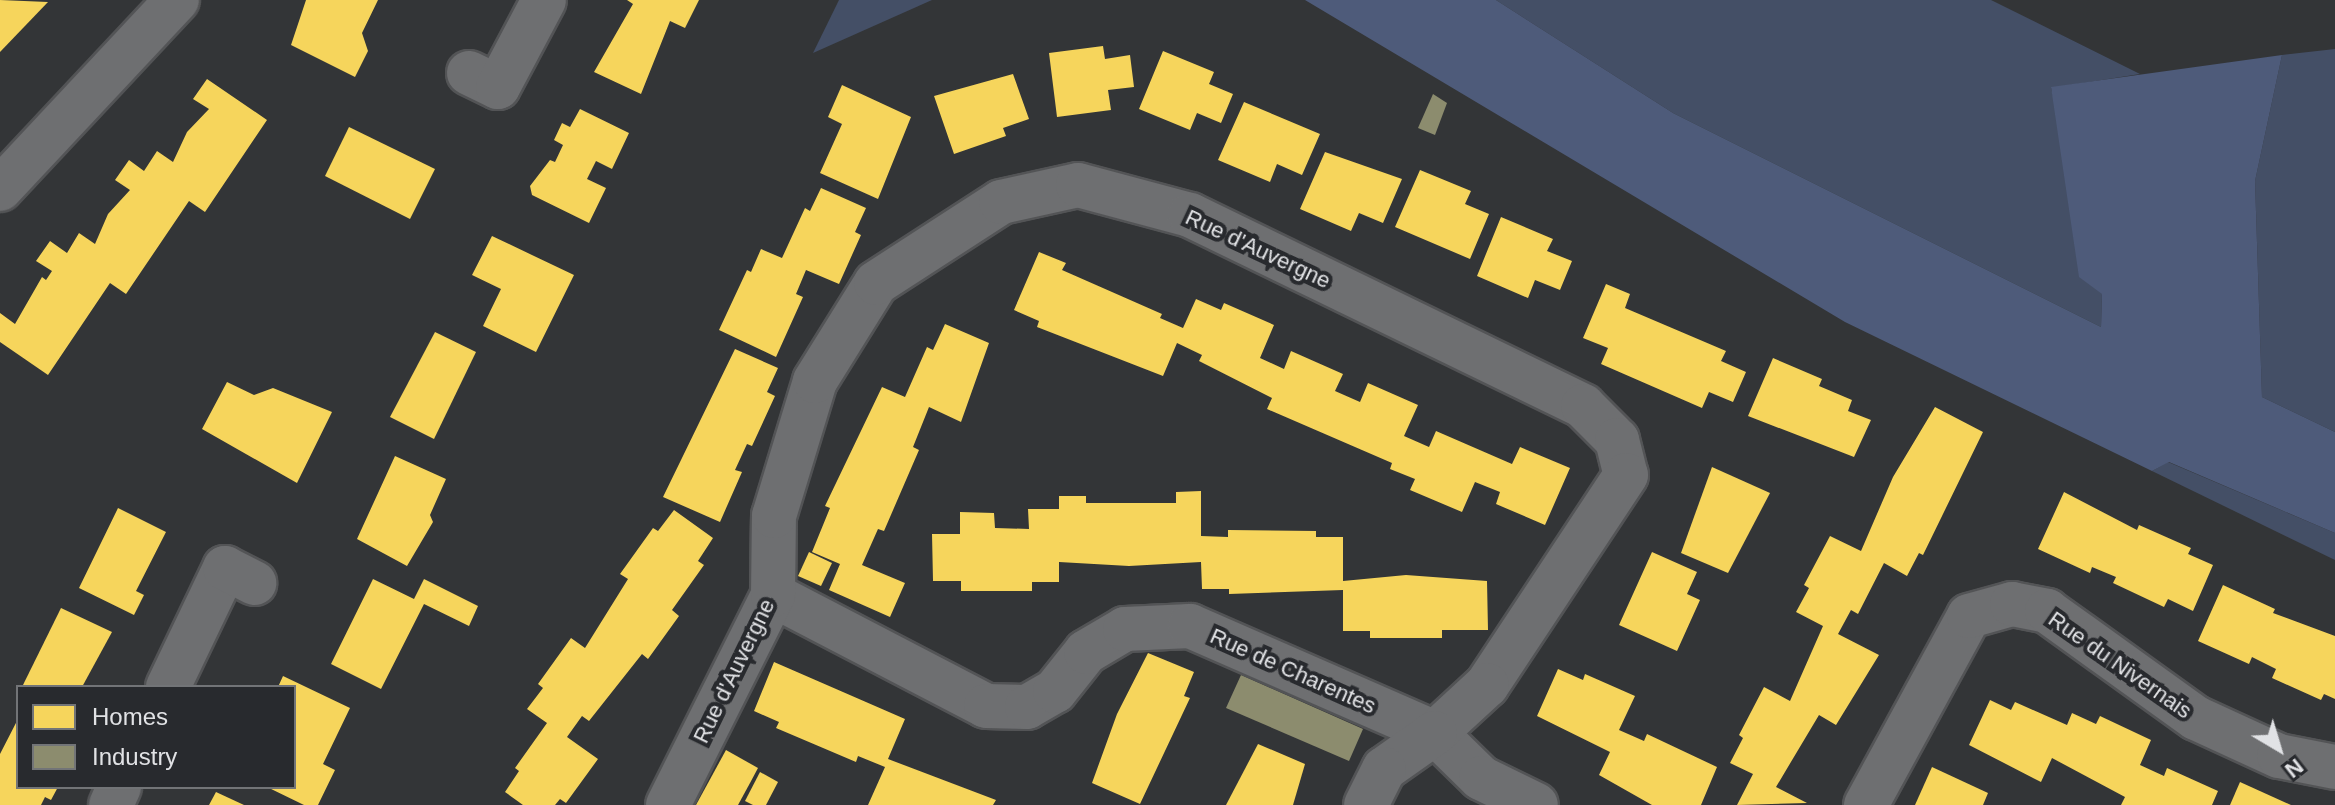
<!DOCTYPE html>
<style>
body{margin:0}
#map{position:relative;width:2335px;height:805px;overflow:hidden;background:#333537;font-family:Helvetica,sans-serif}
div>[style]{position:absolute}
.green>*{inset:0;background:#444f66}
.forest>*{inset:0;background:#4e5b7a}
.homes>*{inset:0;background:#f6d55c}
.industry>*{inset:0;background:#8c8c6e}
.roads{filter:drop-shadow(2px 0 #535456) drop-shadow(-2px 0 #535456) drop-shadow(0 2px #535456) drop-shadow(0 -2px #535456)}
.minor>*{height:44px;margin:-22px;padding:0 22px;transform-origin:22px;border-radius:22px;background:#6e6f71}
span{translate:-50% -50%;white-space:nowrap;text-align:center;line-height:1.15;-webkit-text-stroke:8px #282a2e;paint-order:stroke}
.street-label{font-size:22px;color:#e1e2e5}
.legend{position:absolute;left:16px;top:685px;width:280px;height:104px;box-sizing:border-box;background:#282a2e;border:2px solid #727477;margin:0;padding:10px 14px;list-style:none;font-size:24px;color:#e1e2e5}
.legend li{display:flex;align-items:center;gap:16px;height:40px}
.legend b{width:40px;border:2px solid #727477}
.north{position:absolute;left:2239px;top:709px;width:80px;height:80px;-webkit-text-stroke:6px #282a2e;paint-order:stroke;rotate:142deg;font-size:22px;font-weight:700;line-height:32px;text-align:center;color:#e1e2e5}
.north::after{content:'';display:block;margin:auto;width:28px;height:36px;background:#e1e2e5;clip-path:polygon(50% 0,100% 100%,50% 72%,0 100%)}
</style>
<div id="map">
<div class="green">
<div style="clip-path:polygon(839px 0,932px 0,813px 53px)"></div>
<div style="clip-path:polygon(1496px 0,1991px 0,2140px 74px,2051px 88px,2102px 294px,2101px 327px,1673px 113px)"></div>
<div style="clip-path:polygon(2335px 49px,2335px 432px,2262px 397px,2255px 181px,2282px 55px)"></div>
<div style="clip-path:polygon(2168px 462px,2335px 533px,2335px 560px,2152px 471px)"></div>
</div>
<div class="forest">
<div style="clip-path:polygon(1305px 0,1496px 0,1673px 113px,2101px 327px,2102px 294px,2079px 277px,2051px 87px,2282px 55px,2255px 181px,2262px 397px,2335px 432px,2335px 533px,2169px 462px,2152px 471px,1845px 322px)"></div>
</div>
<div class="homes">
<div style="clip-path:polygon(0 0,48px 2px,0 52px)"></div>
<div style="clip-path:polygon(306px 0,378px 0,362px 33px,368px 51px,355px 77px,291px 45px)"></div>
<div style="clip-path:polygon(627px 0,699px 0,685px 28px,670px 21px,641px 94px,594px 72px,633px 4px)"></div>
<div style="clip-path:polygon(1103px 46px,1105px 59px,1130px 55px,1134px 87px,1108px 90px,1111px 110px,1057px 117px,1049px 53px)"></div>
<div style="clip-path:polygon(1163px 51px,1214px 72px,1209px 84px,1233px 94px,1221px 123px,1197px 113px,1190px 130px,1139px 109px)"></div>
<div style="clip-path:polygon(1013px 74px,1029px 119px,1003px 128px,1006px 136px,954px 154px,934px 96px)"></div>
<div style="clip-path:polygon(207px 79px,267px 120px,205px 212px,189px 201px,126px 294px,110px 283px,48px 375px,0 342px,0 313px,15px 324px,42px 277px,46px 280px,52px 271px,36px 261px,50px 241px,67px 253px,79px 233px,95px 244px,108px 214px,130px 190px,115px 180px,129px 160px,144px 171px,157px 151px,173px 162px,187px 132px,209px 109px,193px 99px)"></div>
<div style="clip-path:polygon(842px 85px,911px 117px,878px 199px,820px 173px,842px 124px,828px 117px)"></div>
<div style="clip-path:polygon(1244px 102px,1320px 134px,1302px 175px,1277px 164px,1270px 182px,1218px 160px)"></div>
<div style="clip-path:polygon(580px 109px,629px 133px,612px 169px,596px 161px,587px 179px,606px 188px,589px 223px,532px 195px,530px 186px,550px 160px,555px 162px,563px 145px,554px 140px,562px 123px,570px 127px)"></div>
<div style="clip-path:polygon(349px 127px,435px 169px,410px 219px,325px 176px)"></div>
<div style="clip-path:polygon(1325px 152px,1402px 179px,1383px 223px,1359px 213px,1351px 231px,1300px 209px)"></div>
<div style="clip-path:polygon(1420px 170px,1471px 191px,1465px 204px,1489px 214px,1470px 259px,1395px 227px)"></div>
<div style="clip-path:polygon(821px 188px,866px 208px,855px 232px,861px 235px,839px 284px,806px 270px,796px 294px,803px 297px,776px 357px,719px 330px,747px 270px,751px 272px,761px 249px,782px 258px,805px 208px,810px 211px)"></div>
<div style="clip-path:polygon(1501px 217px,1553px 239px,1547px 251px,1572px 261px,1560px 290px,1535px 280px,1528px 298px,1477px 276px)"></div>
<div style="clip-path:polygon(492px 236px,574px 275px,536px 352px,483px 326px,501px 289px,472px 275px)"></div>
<div style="clip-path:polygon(1039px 252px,1066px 263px,1062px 270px,1162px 314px,1160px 318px,1183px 328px,1196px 299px,1221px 310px,1224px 303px,1274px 325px,1260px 358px,1284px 369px,1291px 351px,1343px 374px,1335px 391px,1360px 402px,1368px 383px,1418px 405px,1404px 436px,1429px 447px,1436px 431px,1512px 464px,1520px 447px,1570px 468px,1545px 525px,1496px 504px,1500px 492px,1475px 482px,1462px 512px,1410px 490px,1415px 479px,1390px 469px,1392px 463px,1267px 409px,1272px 398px,1199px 361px,1202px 355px,1177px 343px,1163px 376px,1037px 327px,1039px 321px,1014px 310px)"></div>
<div style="clip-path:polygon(1606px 284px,1630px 294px,1625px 308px,1726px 351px,1721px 361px,1746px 372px,1733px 402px,1709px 392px,1702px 408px,1601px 364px,1608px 348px,1583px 338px)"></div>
<div style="clip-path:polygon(945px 324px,989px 343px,961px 422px,929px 407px,913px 447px,919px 450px,884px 531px,878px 529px,862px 565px,905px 583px,890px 617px,829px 590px,840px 564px,812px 552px,830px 508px,825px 506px,882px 387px,905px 397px,927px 347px,933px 350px)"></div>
<div style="clip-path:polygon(435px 332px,476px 352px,434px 439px,390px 417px)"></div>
<div style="clip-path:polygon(735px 349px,778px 368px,767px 392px,775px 396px,752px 446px,747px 444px,735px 470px,742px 472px,720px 522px,663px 497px)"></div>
<div style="clip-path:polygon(1773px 358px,1822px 379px,1819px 386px,1852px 400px,1848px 411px,1871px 420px,1854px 457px,1748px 416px)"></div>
<div style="clip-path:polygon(227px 382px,254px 395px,273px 388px,332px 412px,297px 483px,202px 429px)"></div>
<div style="clip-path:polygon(1935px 407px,1983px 432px,1923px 555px,1919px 553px,1907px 576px,1884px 563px,1858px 614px,1851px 610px,1838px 634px,1879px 655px,1836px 725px,1819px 715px,1776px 787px,1807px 803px,1737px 805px,1753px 774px,1730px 763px,1743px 738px,1739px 735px,1764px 687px,1790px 701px,1823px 626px,1796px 612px,1809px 588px,1804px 585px,1830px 536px,1861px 551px,1893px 477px)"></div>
<div style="clip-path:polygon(395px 456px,446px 479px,430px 515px,433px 522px,407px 566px,357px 539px)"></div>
<div style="clip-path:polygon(1712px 467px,1770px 493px,1728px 573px,1681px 553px)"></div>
<div style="clip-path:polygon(1201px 491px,1201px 536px,1228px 537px,1228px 530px,1316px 531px,1316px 537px,1343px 537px,1343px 581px,1406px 575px,1487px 581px,1488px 630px,1442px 630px,1442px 638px,1370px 638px,1370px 631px,1343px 631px,1343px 590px,1229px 594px,1229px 589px,1202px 589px,1201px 562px,1129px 566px,1059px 562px,1059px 582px,1032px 582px,1032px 591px,961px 591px,961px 581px,933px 581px,932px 534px,960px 534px,960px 512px,994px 513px,995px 528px,1029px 529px,1028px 509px,1059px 509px,1059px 496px,1086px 496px,1086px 503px,1176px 503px,1176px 492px)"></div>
<div style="clip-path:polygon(2064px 492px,2137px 530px,2139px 525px,2191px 548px,2188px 554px,2213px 565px,2193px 611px,2168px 599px,2164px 607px,2113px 583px,2116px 577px,2092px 567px,2090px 573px,2038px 549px)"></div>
<div style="clip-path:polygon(118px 508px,166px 532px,136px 591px,144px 595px,134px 615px,79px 588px)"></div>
<div style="clip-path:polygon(674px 510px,713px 538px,698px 561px,704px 565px,672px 610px,679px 616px,648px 659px,642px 654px,589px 721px,582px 716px,567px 737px,598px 759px,566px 803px,560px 799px,555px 805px,523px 805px,505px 792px,519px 771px,515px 768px,547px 723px,527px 709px,543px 688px,538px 684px,571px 638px,585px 648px,628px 579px,620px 574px,653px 528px,658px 531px)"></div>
<div style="clip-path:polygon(809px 552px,832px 563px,821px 586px,798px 576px)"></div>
<div style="clip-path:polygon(1652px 552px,1697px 572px,1687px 594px,1700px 600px,1677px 651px,1619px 625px)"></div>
<div style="clip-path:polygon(373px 579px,414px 599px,424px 579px,478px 606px,469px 626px,424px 604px,381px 689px,331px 664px)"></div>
<div style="clip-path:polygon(2223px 585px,2275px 609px,2273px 613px,2335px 636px,2335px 699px,2324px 694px,2321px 700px,2272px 678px,2276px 669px,2252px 657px,2249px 664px,2198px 641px)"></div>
<div style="clip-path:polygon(61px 608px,112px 632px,82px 687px,22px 687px)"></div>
<div style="clip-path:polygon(1148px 653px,1194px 672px,1184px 696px,1190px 698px,1140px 804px,1092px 783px,1117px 714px)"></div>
<div style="clip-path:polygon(774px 662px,905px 719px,888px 759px,996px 800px,993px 805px,868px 805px,885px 767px,858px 756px,856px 762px,776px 728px,779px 722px,754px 711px)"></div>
<div style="clip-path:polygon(1558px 669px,1583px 680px,1585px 674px,1635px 696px,1619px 730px,1644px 741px,1647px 734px,1717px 767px,1701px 805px,1652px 805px,1599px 775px,1610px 752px,1537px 716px)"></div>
<div style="clip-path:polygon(283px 676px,350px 708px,323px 764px,335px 770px,318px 805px,304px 805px,267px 787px,294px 787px,294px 687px,278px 687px)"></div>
<div style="clip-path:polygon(1990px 700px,2011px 710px,2015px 702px,2067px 725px,2072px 713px,2096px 724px,2100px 716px,2151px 740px,2140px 765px,2164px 776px,2167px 768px,2218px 791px,2212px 805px,2121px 805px,2125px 797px,2052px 758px,2041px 782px,1969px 745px)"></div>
<div style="clip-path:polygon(18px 719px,18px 787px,58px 787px,51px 800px,45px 797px,41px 805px,0 805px,0 754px)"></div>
<div style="clip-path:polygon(1258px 744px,1305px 764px,1293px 805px,1226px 805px)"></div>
<div style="clip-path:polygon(726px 750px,758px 768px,750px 783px,738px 805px,696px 805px)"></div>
<div style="clip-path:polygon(1932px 767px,1988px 793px,1983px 805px,1915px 805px)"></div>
<div style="clip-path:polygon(760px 772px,778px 782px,766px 805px,753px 805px,745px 801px)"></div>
<div style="clip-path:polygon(2240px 782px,2291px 805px,2230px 805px)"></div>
<div style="clip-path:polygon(216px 792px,244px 805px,209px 805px)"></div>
</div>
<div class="industry">
<div style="clip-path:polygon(1433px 94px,1447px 103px,1435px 135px,1418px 128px)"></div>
<div style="clip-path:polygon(1241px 675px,1363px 729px,1349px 761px,1226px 708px)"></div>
</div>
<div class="roads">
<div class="minor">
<div style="left:469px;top:73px;width:32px;rotate:26deg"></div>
<div style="left:498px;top:87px;width:98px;rotate:-62.1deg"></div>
<div style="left:0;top:189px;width:259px;rotate:-46.9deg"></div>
<div style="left:773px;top:595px;width:240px;rotate:27.5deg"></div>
<div style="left:986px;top:706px;width:41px;rotate:1.4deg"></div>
<div style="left:1027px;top:707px;width:32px;rotate:-30deg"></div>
<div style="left:1055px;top:691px;width:50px;rotate:-51.5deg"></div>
<div style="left:1086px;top:652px;width:45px;rotate:-30.5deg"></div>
<div style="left:1125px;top:629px;width:65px;rotate:-2.6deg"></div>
<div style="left:1190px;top:626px;width:267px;rotate:23.6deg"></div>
<div style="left:1435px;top:733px;width:64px;rotate:44.4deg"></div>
<div style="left:1481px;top:778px;width:61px;rotate:26.1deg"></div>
<div style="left:168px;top:687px;width:132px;rotate:-64.4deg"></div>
<div style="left:225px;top:568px;width:33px;rotate:27deg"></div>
<div style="left:111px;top:805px;width:20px;rotate:-66deg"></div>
<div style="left:668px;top:805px;width:235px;rotate:-63.4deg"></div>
<div style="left:773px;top:595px;width:79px;rotate:-89.3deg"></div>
<div style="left:774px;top:516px;width:141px;rotate:-73.1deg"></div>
<div style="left:815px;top:381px;width:115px;rotate:-58.1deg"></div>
<div style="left:876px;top:283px;width:149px;rotate:-32.9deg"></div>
<div style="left:1001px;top:202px;width:79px;rotate:-12.4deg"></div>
<div style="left:1078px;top:185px;width:116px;rotate:15deg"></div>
<div style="left:1190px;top:215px;width:437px;rotate:25.9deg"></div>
<div style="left:1583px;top:406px;width:48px;rotate:45deg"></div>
<div style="left:1617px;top:440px;width:36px;rotate:76deg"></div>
<div style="left:1626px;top:475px;width:252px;rotate:123.5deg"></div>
<div style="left:1487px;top:685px;width:71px;rotate:137.3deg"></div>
<div style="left:1435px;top:733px;width:62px;rotate:144.8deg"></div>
<div style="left:1384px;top:769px;width:40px;rotate:116.6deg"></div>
<div style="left:1866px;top:805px;width:215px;rotate:-61.4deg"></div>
<div style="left:1969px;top:616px;width:45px;rotate:-15.6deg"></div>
<div style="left:2012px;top:604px;width:36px;rotate:11deg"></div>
<div style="left:2047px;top:611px;width:183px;rotate:35.7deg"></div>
<div style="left:2196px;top:718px;width:91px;rotate:24.6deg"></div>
<div style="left:2279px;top:756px;width:57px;rotate:11.1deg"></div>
</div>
</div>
<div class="street-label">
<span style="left:1258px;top:249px;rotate:25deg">Rue d'Auvergne</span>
<span style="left:2120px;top:665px;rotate:35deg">Rue du Nivernais</span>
<span style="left:734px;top:671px;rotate:-64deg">Rue d'Auvergne</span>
<span style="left:1293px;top:671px;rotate:24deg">Rue de Charentes</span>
</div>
<ul class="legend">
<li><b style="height:22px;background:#f6d55c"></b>Homes</li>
<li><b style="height:22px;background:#8c8c6e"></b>Industry</li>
</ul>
<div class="north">N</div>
</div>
